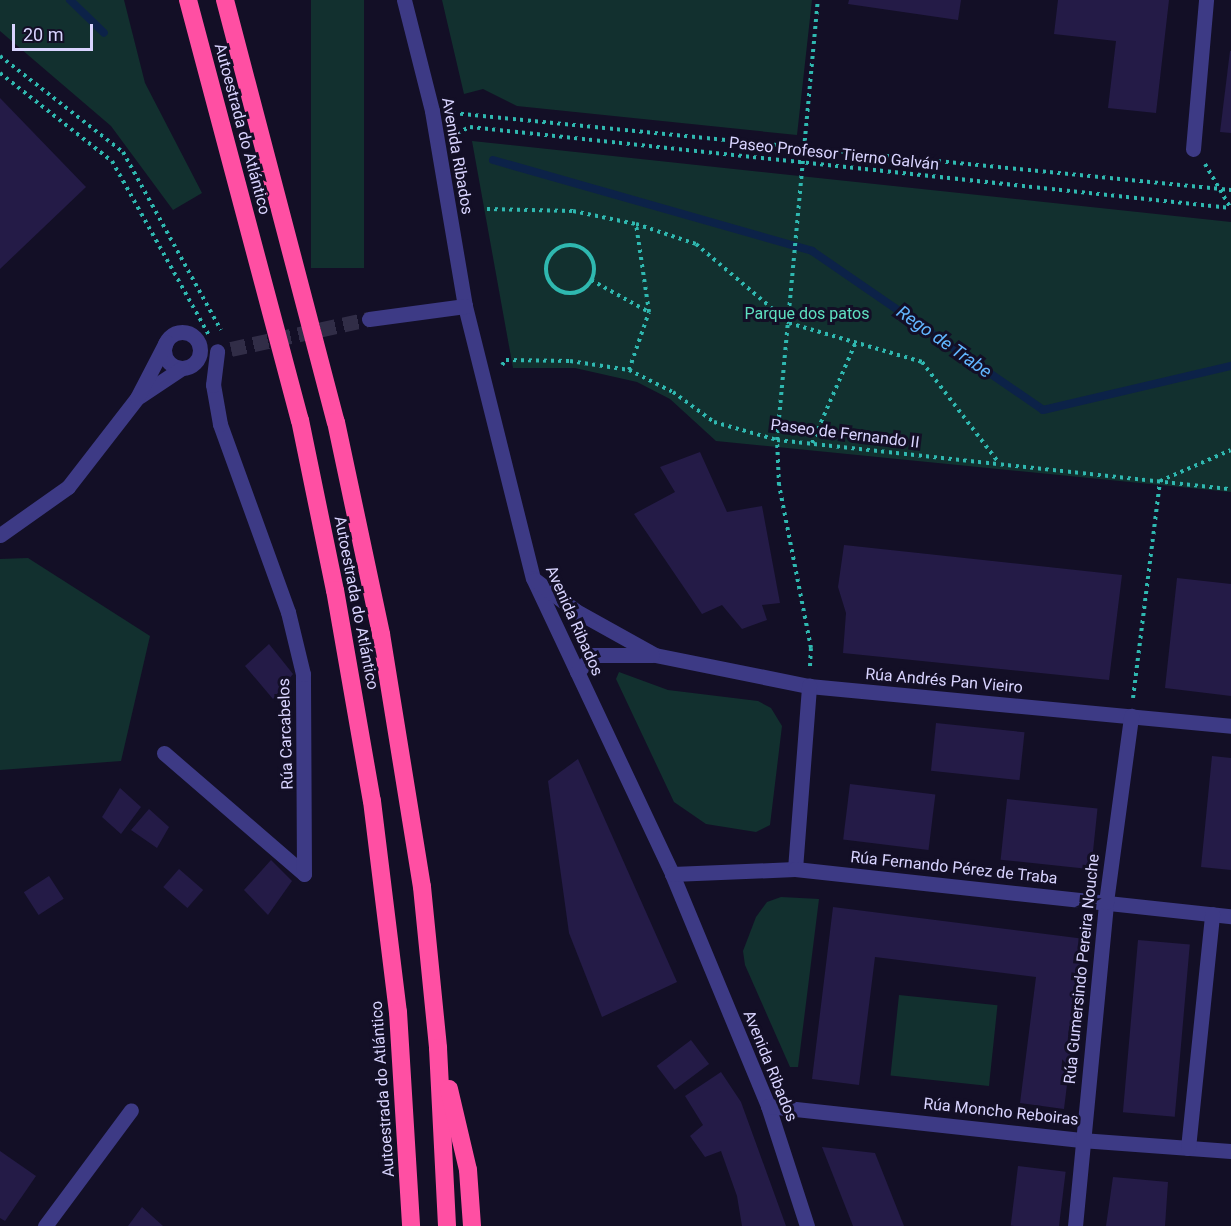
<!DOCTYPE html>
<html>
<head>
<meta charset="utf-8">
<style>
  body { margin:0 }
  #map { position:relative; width:1231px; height:1226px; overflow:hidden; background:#130f26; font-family:Roboto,sans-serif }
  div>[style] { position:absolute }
  .green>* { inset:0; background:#12302f; transform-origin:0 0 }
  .stream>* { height:8px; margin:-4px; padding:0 4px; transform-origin:4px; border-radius:4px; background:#0c2248 }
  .building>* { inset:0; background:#241b47; transform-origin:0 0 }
  .street-tunnel>* { height:15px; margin-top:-7.5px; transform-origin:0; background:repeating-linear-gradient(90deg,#312d47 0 15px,transparent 0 23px) }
  .path>* { height:4px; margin-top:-2px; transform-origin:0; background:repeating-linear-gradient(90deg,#2fb8b0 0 3px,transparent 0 7.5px) }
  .path>.ring { margin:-2px; padding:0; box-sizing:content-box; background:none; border:4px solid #2fb8b0; border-radius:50% }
  .street>* { height:15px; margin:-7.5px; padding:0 7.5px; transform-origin:7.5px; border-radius:7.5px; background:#3d3a85 }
  .street>.ring { margin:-7.5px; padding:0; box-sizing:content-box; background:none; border:15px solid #3d3a85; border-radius:50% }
  .highway>* { height:18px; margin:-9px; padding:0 9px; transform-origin:9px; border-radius:9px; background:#ff4fa3 }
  span { translate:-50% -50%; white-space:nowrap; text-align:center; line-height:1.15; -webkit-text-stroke:6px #130f26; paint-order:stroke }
  .street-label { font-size:16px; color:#d9d4ff }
  .park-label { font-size:16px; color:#5fe0c0 }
  .water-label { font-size:18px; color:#62b6ff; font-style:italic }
  .scale { position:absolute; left:12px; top:24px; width:81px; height:27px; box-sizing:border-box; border:3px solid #d9d4ff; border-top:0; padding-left:8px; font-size:18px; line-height:21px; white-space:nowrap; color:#d9d4ff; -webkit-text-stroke:4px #130f26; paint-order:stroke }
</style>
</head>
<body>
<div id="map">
  <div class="green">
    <div style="clip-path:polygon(0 0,124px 0,145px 83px,202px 193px,173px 210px,111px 126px,0 31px)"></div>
    <div style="left:311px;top:0;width:53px;height:268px"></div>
    <div style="clip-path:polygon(442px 0,812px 0,797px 135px,517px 106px,483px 89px,464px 94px)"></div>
    <div style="clip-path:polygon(472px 141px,1231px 222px,1231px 492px,716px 441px,670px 399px,637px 382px,575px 368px,513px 368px)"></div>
    <div style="clip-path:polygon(28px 558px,150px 636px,121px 761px,0 770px,0 559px)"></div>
    <div style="clip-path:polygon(619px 672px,668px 690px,758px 701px,771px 708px,782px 726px,770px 825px,756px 832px,706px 824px,674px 802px,616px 679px)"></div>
    <div style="clip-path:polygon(781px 897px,819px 899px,798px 1067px,790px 1067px,745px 965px,743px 951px,756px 917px,767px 902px)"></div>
    <div style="left:899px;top:995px;width:99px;height:81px;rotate:6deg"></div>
  </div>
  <div class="stream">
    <div style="left:70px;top:0;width:47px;rotate:44.1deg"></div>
    <div style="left:493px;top:160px;width:332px;rotate:15.9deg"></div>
    <div style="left:812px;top:251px;width:280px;rotate:34.5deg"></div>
    <div style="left:1043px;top:410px;width:193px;rotate:-13.2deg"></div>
  </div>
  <div class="building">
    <div style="clip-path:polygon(849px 0,961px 0,958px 20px,848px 4px)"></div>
    <div style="clip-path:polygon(1058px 0,1169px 0,1156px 113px,1108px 108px,1116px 41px,1054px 34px)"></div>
    <div style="clip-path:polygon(1230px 51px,1231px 51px,1231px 133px,1220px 132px)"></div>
    <div style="clip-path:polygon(0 98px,86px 187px,0 269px)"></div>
    <div style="clip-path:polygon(700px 452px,727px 512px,762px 506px,780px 603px,762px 605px,767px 620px,742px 629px,722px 605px,702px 614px,634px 514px,675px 492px,660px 467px)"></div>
    <div style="clip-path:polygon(844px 545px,1122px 575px,1109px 680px,843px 653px,846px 613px,838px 587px)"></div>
    <div style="clip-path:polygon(1177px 578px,1231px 584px,1231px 696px,1165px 688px)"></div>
    <div style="clip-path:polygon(269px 644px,293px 674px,273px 699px,245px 666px)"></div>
    <div style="left:936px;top:723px;width:89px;height:48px;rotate:6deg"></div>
    <div style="clip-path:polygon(1212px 756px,1231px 758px,1231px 870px,1201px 867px)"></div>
    <div style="clip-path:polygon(578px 759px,677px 982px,602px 1017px,569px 933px,548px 781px)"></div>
    <div style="left:850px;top:784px;width:86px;height:56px;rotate:7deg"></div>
    <div style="clip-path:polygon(120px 788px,141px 807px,121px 834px,102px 817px)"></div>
    <div style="left:1007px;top:799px;width:91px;height:61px;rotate:6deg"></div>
    <div style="clip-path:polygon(149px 809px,169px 827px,157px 848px,131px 830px)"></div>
    <div style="clip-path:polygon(271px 860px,292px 881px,268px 915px,244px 890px)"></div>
    <div style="left:179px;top:869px;width:32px;height:24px;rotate:41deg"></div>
    <div style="left:49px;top:876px;width:27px;height:30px;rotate:57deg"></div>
    <div style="clip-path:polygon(833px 907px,1085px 939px,1064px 1109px,1020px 1103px,1036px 977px,875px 957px,859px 1085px,812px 1079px)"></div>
    <div style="left:1138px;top:940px;width:52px;height:173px;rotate:5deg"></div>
    <div style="left:691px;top:1040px;width:30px;height:43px;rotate:53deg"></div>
    <div style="clip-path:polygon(721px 1072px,741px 1102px,786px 1226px,742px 1226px,737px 1196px,721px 1151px,705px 1157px,690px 1136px,703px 1125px,685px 1096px)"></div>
    <div style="clip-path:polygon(822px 1147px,875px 1153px,904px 1226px,853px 1226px)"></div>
    <div style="clip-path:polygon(0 1151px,36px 1176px,5px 1221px,0 1218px)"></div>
    <div style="left:1018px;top:1166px;width:48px;height:60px;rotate:7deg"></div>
    <div style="clip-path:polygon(1113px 1177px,1168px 1182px,1165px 1226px,1106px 1226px)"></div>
    <div style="clip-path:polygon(142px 1207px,163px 1226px,128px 1226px)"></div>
  </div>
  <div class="street-tunnel">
    <div style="left:231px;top:349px;width:141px;rotate:-12.3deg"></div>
  </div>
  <div class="path">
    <div style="left:0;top:56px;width:156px;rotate:38deg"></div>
    <div style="left:123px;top:152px;width:203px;rotate:61.2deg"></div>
    <div style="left:0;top:73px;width:142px;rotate:38.2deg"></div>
    <div style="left:112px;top:161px;width:199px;rotate:60.9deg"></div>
    <div style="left:453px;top:113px;width:782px;rotate:5.65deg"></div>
    <div style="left:457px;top:133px;width:14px;rotate:-25deg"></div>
    <div style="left:470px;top:127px;width:765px;rotate:6.08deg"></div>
    <div style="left:1205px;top:164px;width:50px;rotate:59.8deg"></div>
    <div style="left:487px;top:209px;width:86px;rotate:1.3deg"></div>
    <div style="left:573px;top:211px;width:64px;rotate:11.7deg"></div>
    <div style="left:636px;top:224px;width:63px;rotate:18.4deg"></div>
    <div style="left:696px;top:244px;width:122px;rotate:40.3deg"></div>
    <div style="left:789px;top:323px;width:139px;rotate:16.3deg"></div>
    <div style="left:922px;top:362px;width:127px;rotate:52.7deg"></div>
    <div class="ring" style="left:546px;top:245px;width:44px;height:44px"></div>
    <div style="left:591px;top:280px;width:66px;rotate:28.9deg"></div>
    <div style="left:502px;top:365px;width:6px;rotate:-51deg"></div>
    <div style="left:506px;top:360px;width:64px;rotate:0.9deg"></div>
    <div style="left:570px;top:361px;width:60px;rotate:8.7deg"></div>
    <div style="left:629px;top:370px;width:49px;rotate:26.6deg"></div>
    <div style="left:673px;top:392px;width:51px;rotate:36.2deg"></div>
    <div style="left:714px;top:422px;width:66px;rotate:15.9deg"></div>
    <div style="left:777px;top:440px;width:457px;rotate:6.2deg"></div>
    <div style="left:629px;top:370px;width:61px;rotate:-71deg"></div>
    <div style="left:649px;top:312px;width:89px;rotate:-98.4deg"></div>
    <div style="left:812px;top:443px;width:110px;rotate:-66.5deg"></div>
    <div style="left:810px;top:666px;width:18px;rotate:-87deg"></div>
    <div style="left:811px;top:648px;width:166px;rotate:-101.1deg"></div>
    <div style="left:779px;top:485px;width:45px;rotate:-92.5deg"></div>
    <div style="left:777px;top:440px;width:442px;rotate:-84.7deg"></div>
    <div style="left:1133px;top:698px;width:219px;rotate:-82.9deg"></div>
    <div style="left:1160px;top:481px;width:77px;rotate:-23.6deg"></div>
  </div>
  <div class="street">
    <div style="left:404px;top:0;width:114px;rotate:75.8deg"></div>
    <div style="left:432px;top:111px;width:198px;rotate:80.4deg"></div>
    <div style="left:465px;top:306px;width:280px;rotate:76deg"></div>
    <div style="left:533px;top:578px;width:327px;rotate:64.8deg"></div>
    <div style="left:672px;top:874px;width:251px;rotate:67.5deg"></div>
    <div style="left:768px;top:1106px;width:126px;rotate:72deg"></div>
    <div style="left:1193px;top:149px;width:150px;rotate:-85deg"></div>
    <div style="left:369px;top:319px;width:97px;rotate:-7.7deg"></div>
    <div class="ring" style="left:164px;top:332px;width:21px;height:21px"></div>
    <div style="left:140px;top:396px;width:50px;rotate:-33.7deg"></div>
    <div style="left:0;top:535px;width:83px;rotate:-35.2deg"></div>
    <div style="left:68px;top:487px;width:113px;rotate:-52.2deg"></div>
    <div style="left:137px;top:398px;width:63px;rotate:-62.6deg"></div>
    <div style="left:535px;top:580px;width:51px;rotate:37.1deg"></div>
    <div style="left:576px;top:611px;width:90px;rotate:29.1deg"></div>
    <div style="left:655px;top:655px;width:157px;rotate:11.4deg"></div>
    <div style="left:809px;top:686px;width:424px;rotate:5.4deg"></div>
    <div style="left:577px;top:672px;width:24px;rotate:-45deg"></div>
    <div style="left:594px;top:655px;width:58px"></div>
    <div style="left:164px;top:753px;width:185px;rotate:40.8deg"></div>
    <div style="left:304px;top:874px;width:200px;rotate:-90.3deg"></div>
    <div style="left:303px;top:674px;width:64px;rotate:-103.6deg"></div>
    <div style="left:288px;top:612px;width:200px;rotate:-109.9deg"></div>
    <div style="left:220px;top:424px;width:40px;rotate:-100deg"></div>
    <div style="left:213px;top:385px;width:34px;rotate:-83deg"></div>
    <div style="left:795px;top:869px;width:184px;rotate:-85.6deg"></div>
    <div style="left:672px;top:874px;width:123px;rotate:-2.3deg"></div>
    <div style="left:795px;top:869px;width:439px;rotate:6.2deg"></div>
    <div style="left:768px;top:1106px;width:315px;rotate:6.2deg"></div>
    <div style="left:1081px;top:1140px;width:150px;rotate:4.2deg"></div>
    <div style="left:1188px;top:1148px;width:235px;rotate:-84.1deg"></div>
    <div style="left:45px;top:1226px;width:144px;rotate:-53.4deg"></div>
    <div style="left:1075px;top:1226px;width:325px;rotate:-84.5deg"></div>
    <div style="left:1106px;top:902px;width:188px;rotate:-82.3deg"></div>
  </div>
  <div class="highway">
    <div style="left:188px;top:0;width:435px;rotate:75.1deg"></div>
    <div style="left:300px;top:420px;width:174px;rotate:78.4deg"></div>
    <div style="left:335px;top:590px;width:214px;rotate:80.1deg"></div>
    <div style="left:372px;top:801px;width:213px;rotate:83deg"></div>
    <div style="left:398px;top:1012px;width:214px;rotate:86.5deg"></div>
    <div style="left:225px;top:0;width:436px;rotate:75.3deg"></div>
    <div style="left:336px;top:422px;width:217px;rotate:78deg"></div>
    <div style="left:381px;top:634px;width:256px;rotate:80.8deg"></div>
    <div style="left:422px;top:887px;width:162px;rotate:84.3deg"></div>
    <div style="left:438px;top:1048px;width:178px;rotate:87.1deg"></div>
    <div style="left:449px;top:1089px;width:83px;rotate:76.8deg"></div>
    <div style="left:468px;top:1170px;width:56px;rotate:85.9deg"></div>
  </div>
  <div class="street-label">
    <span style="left:242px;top:129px;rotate:75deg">Autoestrada do Atlántico</span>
    <span style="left:834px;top:154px;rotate:6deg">Paseo Profesor Tierno Galván</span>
    <span style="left:457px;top:156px;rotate:80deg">Avenida Ribados</span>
    <span style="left:845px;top:434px;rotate:7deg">Paseo de Fernando II</span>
    <span style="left:356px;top:603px;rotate:79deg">Autoestrada do Atlántico</span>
    <span style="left:574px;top:621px;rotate:66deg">Avenida Ribados</span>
    <span style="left:944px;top:681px;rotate:5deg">Rúa Andrés Pan Vieiro</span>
    <span style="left:286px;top:734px;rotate:-92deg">Rúa Carcabelos</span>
    <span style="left:954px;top:868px;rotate:6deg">Rúa Fernando Pérez de Traba</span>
    <span style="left:1082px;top:969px;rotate:-84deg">Rúa Gumersindo Pereira Nouche</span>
    <span style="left:770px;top:1066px;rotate:68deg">Avenida Ribados</span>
    <span style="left:383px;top:1089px;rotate:-94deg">Autoestrada do Atlántico</span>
    <span style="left:1001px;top:1112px;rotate:6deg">Rúa Moncho Reboiras</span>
  </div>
  <div class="park-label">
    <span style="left:807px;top:314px">Parque dos patos</span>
  </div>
  <div class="water-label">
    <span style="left:944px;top:342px;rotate:35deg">Rego de Trabe</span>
  </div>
  <div class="scale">20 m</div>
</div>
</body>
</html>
